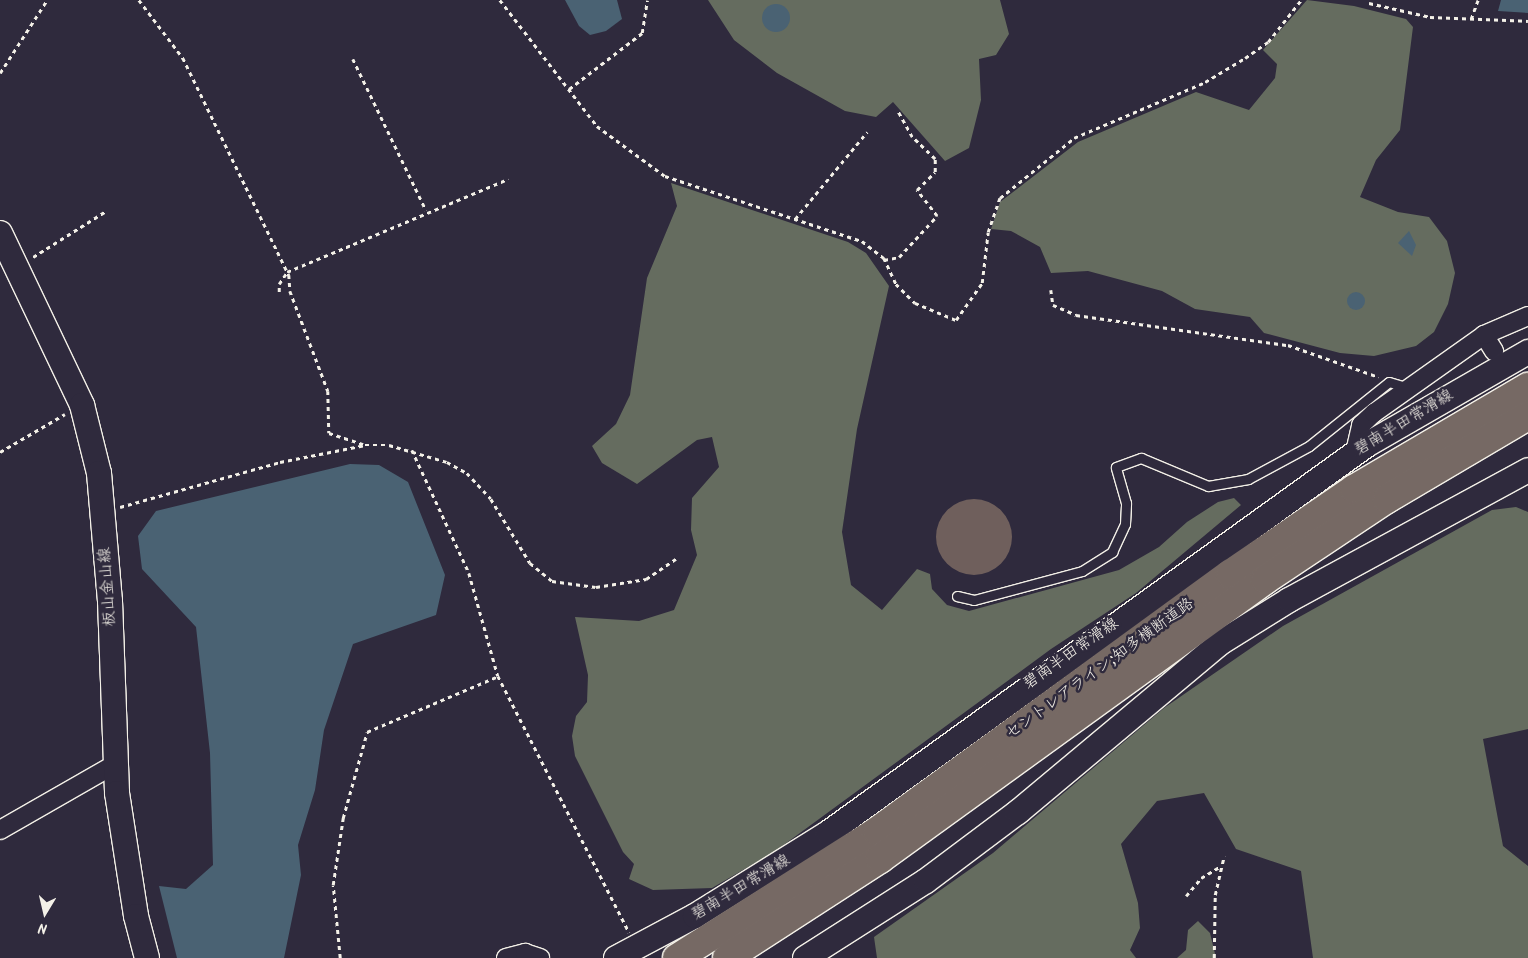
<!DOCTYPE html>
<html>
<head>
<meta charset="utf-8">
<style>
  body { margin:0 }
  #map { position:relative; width:1528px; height:958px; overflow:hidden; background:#2f2a3d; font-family:Kalam,"Klee One",sans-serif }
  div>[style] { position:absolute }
  .green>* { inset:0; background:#656c5f }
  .water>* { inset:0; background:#4a6273 }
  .round { border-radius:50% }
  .building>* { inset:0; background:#6f5f5c }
  .path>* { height:2.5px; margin-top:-1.25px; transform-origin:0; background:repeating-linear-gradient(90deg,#f4f1e8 0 4px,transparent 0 8px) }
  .roads { filter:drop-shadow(1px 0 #f4f1e8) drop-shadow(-1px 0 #f4f1e8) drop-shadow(0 1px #f4f1e8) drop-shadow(0 -1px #f4f1e8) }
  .service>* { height:9px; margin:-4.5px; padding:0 4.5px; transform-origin:4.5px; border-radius:4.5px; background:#2f2a3d }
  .minor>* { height:18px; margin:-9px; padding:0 9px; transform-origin:9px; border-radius:9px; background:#2f2a3d }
  .secondary>* { height:24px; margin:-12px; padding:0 12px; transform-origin:12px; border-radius:12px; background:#2f2a3d }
  .motorway>* { height:28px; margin:-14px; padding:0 14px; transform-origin:14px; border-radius:14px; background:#766964 }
  span { translate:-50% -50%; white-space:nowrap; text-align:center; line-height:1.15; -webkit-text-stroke:5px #2f2a3d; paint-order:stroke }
  .street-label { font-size:16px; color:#f4f1e8 }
  .north { position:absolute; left:20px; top:888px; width:50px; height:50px; -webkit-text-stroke:4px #2f2a3d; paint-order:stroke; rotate:189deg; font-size:14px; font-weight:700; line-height:20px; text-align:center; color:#f4f1e8 }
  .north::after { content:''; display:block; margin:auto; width:18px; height:22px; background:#f4f1e8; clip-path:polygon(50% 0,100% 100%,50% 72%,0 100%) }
</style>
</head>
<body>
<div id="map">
  <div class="green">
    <div style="clip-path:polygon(708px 0,1000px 0,1009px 34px,996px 55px,979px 59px,981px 100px,969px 148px,945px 161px,893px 102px,876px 117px,845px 111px,777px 73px,734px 40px)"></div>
    <div style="clip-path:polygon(1307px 0,1354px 6px,1406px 19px,1413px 27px,1400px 130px,1376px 160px,1360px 197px,1398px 212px,1429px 217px,1447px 241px,1455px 273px,1448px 304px,1434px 332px,1416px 346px,1374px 356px,1340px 353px,1264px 333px,1250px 317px,1195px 309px,1162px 291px,1088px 271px,1051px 273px,1040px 247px,1011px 231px,991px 229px,1000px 202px,1078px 142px,1196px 92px,1249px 110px,1275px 78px,1277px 64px,1263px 50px)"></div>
    <div style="clip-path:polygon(671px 183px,848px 242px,866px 253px,889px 286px,857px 429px,842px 532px,851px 585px,882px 610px,917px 569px,930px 574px,932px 589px,947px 605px,969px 611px,1119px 570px,1159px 547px,1187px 522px,1218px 502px,1234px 498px,1241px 505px,1136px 593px,1051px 649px,774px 852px,712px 888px,653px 890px,629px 879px,634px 864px,623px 852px,575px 756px,572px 736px,576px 716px,587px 702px,588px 675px,575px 617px,639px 621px,674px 610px,697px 555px,691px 530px,692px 498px,719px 467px,712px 437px,697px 440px,637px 484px,602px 463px,592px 446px,616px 424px,630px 395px,647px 278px,677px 206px)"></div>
    <div style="clip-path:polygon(1516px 507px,1528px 512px,1528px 729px,1483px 739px,1503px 846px,1528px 866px,1528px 958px,1313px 958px,1301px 871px,1236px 849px,1204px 793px,1157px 801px,1121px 844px,1138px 903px,1140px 928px,1130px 950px,1136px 958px,877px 958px,874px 937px,993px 853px,1164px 708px,1283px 626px,1492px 510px)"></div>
    <div style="clip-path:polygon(1198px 921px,1210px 933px,1216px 958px,1177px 958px,1186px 950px,1188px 930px)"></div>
  </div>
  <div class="water">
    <div style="clip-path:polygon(565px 0,617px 0,622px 19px,606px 31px,590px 35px,579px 26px)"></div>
    <div style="clip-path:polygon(1501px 0,1528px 0,1528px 13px,1498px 11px)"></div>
    <div class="round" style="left:762px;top:4px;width:28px;height:28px"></div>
    <div style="clip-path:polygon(1409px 231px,1416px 245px,1412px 256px,1398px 243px)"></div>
    <div class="round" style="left:1347px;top:292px;width:18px;height:18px"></div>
    <div style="clip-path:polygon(350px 464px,379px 465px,408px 482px,445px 575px,436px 615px,353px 644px,324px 730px,315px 790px,298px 845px,301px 875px,284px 958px,177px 958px,159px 886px,186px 889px,213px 865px,210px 753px,196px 627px,142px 569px,138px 536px,156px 511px)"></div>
  </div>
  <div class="building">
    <div class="round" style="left:936px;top:499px;width:76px;height:76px"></div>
  </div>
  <div class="path">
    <div style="left:139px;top:0;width:73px;rotate:52.8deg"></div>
    <div style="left:183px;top:58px;width:242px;rotate:64deg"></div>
    <div style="left:289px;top:275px;width:16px;rotate:86deg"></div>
    <div style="left:290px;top:291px;width:107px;rotate:69.2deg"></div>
    <div style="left:328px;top:391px;width:42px;rotate:88.6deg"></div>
    <div style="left:329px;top:433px;width:36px;rotate:18deg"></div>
    <div style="left:500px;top:0;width:159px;rotate:52.4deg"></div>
    <div style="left:597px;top:126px;width:84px;rotate:36.3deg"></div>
    <div style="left:665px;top:176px;width:207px;rotate:18.3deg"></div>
    <div style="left:862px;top:241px;width:28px;rotate:38deg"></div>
    <div style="left:884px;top:258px;width:29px;rotate:65deg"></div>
    <div style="left:896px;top:284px;width:27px;rotate:45deg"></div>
    <div style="left:915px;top:303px;width:44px;rotate:22.5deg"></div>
    <div style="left:956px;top:320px;width:45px;rotate:-54.9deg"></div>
    <div style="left:982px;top:283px;width:51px;rotate:-83.3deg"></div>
    <div style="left:988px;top:232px;width:36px;rotate:-71deg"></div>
    <div style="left:1000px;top:198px;width:95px;rotate:-39deg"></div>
    <div style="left:1074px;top:138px;width:142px;rotate:-23.1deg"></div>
    <div style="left:1205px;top:82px;width:47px;rotate:-31deg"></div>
    <div style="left:1245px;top:58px;width:28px;rotate:-35deg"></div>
    <div style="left:1268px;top:42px;width:53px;rotate:-51.8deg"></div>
    <div style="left:1369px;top:3px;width:63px;rotate:12.9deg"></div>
    <div style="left:1430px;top:17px;width:98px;rotate:2.3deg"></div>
    <div style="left:1471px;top:19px;width:20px;rotate:-70deg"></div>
    <div style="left:353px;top:59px;width:168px;rotate:64.2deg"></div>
    <div style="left:0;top:73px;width:87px;rotate:-57.2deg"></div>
    <div style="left:569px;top:89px;width:92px;rotate:-37.5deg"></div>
    <div style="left:642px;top:33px;width:33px;rotate:-81deg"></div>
    <div style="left:795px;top:219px;width:113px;rotate:-50.4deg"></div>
    <div style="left:33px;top:257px;width:86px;rotate:-32.2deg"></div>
    <div style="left:884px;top:260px;width:15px;rotate:-11deg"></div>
    <div style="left:899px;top:257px;width:56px;rotate:-47.2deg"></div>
    <div style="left:937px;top:216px;width:33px;rotate:-128deg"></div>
    <div style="left:917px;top:190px;width:25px;rotate:-45deg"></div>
    <div style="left:935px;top:172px;width:13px;rotate:-90deg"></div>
    <div style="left:935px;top:159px;width:32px;rotate:-136deg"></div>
    <div style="left:912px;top:137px;width:29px;rotate:-119deg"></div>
    <div style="left:1051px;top:290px;width:15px;rotate:82deg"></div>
    <div style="left:1053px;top:305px;width:25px;rotate:23deg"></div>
    <div style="left:1076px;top:315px;width:214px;rotate:8.1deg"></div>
    <div style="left:1288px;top:345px;width:96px;rotate:19.4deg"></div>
    <div style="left:279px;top:292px;width:8px;rotate:-90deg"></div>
    <div style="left:279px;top:284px;width:14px;rotate:-56deg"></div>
    <div style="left:287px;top:272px;width:240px;rotate:-22.8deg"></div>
    <div style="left:412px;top:450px;width:136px;rotate:65.1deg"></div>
    <div style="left:469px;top:573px;width:107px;rotate:74.3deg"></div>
    <div style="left:0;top:452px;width:75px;rotate:-30.3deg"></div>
    <div style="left:120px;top:507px;width:166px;rotate:-15.7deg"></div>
    <div style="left:280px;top:462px;width:87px;rotate:-11.3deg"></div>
    <div style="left:365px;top:445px;width:24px"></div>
    <div style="left:389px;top:445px;width:60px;rotate:16.3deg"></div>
    <div style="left:447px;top:462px;width:23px;rotate:29deg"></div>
    <div style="left:467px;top:473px;width:35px;rotate:47deg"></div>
    <div style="left:491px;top:499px;width:75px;rotate:58.6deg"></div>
    <div style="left:530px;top:563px;width:28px;rotate:39deg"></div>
    <div style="left:552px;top:581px;width:44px;rotate:7.8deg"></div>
    <div style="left:596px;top:587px;width:51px;rotate:-9.1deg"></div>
    <div style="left:646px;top:579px;width:36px;rotate:-34deg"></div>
    <div style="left:1186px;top:896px;width:23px;rotate:-50deg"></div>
    <div style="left:1201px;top:878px;width:23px;rotate:-31deg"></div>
    <div style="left:340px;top:958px;width:73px;rotate:-95.5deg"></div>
    <div style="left:333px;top:885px;width:68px;rotate:-81.5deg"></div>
    <div style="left:343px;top:818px;width:89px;rotate:-74.4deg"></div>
    <div style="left:367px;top:732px;width:142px;rotate:-23.1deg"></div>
    <div style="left:498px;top:676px;width:288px;rotate:62.9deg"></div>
    <div style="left:1214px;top:958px;width:63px;rotate:-89.1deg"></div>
    <div style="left:1215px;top:895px;width:40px;rotate:-77deg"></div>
  </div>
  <div class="roads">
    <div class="service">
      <div style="left:957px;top:596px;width:17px;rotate:13deg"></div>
      <div style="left:974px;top:600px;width:112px;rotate:-15deg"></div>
      <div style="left:1082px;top:571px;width:36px;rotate:-32deg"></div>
      <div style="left:1112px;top:552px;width:31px;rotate:-65deg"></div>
      <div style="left:1125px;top:524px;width:21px;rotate:-87deg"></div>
      <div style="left:1126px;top:503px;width:37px;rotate:-106deg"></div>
      <div style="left:1116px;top:467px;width:27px;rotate:-20deg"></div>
      <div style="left:1141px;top:458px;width:73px;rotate:22.7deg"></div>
      <div style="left:1208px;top:486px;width:41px;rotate:-9.9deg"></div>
      <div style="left:1248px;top:479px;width:69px;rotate:-28.4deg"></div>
      <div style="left:1309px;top:446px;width:102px;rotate:-38.7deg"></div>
      <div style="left:1389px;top:382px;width:21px;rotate:17deg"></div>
    </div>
    <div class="minor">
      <div style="left:1484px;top:335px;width:19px;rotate:58deg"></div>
      <div style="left:1355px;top:452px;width:28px;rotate:-77deg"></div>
      <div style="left:1361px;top:425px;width:18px;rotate:-43deg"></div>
      <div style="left:1374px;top:413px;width:135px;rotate:-35.3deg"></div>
      <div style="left:1484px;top:335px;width:48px;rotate:-23.4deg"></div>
      <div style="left:0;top:830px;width:135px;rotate:-29.8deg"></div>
      <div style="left:506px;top:958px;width:20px;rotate:-15deg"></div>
      <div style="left:525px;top:953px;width:16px;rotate:18deg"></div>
    </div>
    <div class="secondary">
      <div style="left:0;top:233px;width:191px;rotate:64.5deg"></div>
      <div style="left:82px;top:405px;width:70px;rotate:76deg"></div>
      <div style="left:99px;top:473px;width:128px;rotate:85.1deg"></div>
      <div style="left:110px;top:601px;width:192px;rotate:87.9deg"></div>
      <div style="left:117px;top:793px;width:124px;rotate:81.2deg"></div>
      <div style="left:136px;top:916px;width:43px;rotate:75.3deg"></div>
      <div style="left:616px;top:958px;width:89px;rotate:-28deg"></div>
      <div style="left:695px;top:916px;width:157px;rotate:-32deg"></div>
      <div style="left:828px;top:833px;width:666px;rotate:-35.77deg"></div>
      <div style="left:1368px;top:444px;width:185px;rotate:-29.9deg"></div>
      <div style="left:805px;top:958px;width:143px;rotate:-32.5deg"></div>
      <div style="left:926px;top:881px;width:115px;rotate:-36.9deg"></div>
      <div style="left:1018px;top:812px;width:263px;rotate:-39.9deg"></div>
      <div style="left:1220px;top:643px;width:81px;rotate:-31.9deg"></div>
      <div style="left:1289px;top:600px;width:272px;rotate:-28.5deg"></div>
    </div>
    <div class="motorway">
      <div style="left:677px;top:958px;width:237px;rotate:-32.4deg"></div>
      <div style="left:877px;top:831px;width:437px;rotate:-36.1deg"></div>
      <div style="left:1230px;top:574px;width:150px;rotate:-34.4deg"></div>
      <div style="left:1354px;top:489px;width:202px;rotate:-30.4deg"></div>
      <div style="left:727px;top:958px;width:182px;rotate:-32.9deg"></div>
      <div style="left:880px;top:859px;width:475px;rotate:-35.9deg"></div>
      <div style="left:1265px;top:580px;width:146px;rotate:-33.6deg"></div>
      <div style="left:1387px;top:499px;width:164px;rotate:-30.5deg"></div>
    </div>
  </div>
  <div class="street-label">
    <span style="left:1404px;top:423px;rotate:-31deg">碧南半田常滑線</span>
    <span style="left:108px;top:587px;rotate:-94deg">板山金山線</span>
    <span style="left:1071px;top:654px;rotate:-35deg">碧南半田常滑線</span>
    <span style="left:1100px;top:669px;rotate:-36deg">セントレアライン;知多横断道路</span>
    <span style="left:741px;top:888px;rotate:-31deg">碧南半田常滑線</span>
  </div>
  <div class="north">N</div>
</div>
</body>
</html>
